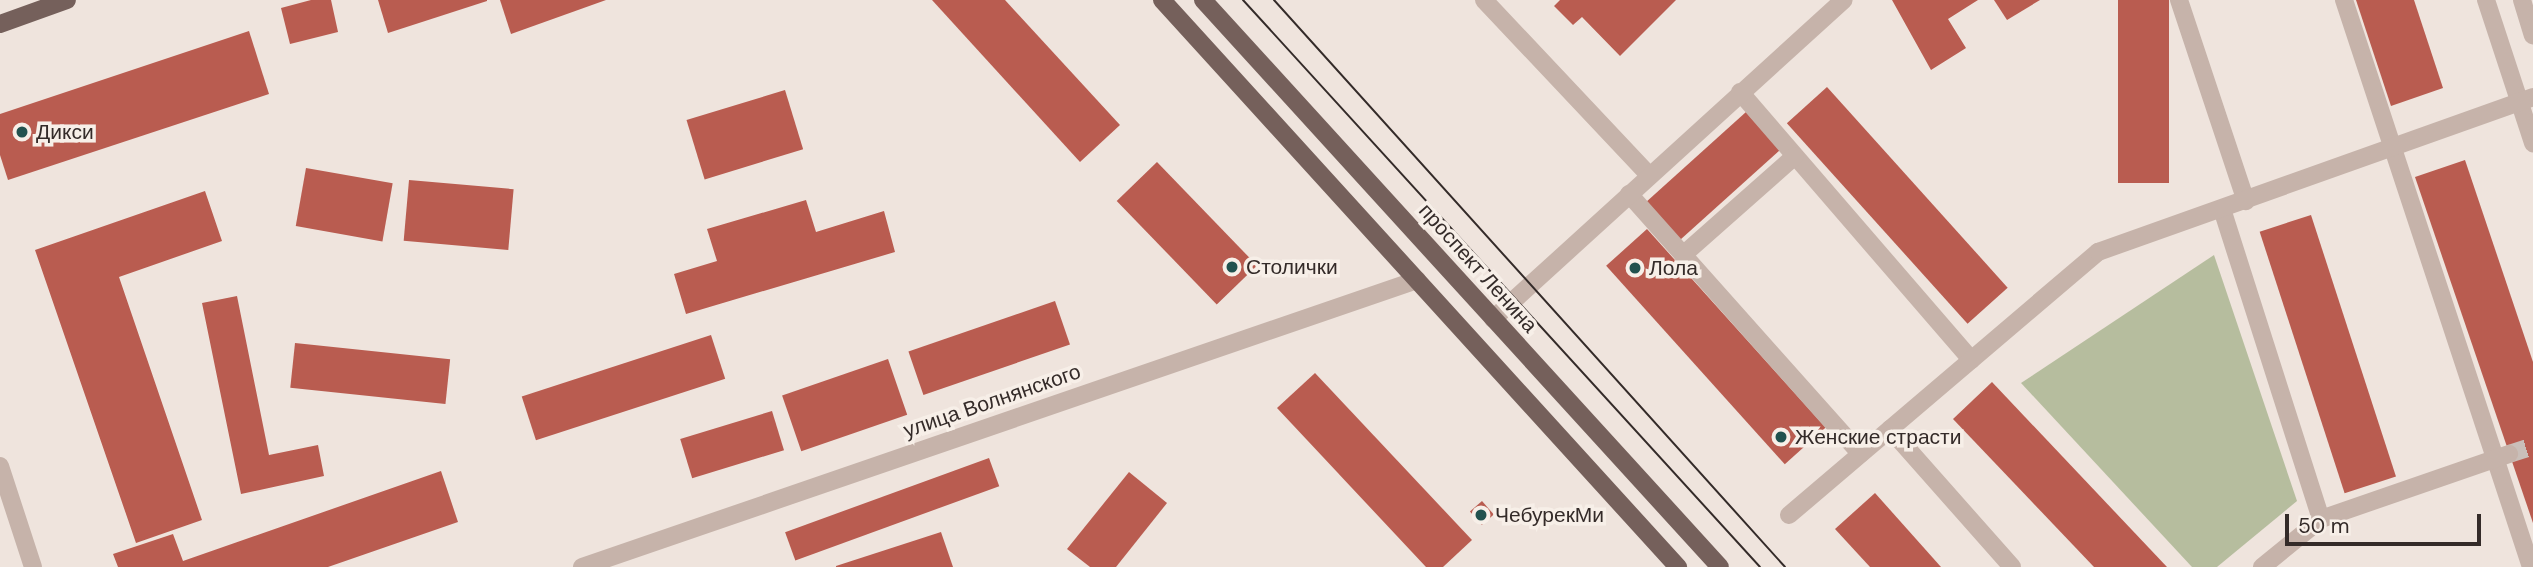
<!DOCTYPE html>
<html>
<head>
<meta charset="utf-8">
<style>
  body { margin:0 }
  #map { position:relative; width:2533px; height:567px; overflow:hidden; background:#efe4dd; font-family:"DM Sans",sans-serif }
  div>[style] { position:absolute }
  .green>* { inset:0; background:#b6bd9e }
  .building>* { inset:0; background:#b95c50; transform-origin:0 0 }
  .minor-tunnel>* { height:18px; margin-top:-9px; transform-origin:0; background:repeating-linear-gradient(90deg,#cabfb9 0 18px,transparent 0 27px) }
  .minor>* { height:18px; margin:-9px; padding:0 9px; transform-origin:9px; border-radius:9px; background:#c6b3aa }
  .major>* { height:18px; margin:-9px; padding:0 9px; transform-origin:9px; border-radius:9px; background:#75605b }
  .tram>* { height:2px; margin:-1px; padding:0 1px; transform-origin:1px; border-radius:1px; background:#342b29 }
  .dots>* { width:19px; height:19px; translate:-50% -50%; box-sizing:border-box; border:4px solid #f7efe8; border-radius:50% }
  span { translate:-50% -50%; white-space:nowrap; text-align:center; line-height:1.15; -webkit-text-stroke:7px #f7efe8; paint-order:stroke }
  .poi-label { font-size:21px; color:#342b29 }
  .left { translate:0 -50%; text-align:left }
  .street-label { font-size:21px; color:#342b29 }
  .scale { position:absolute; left:2285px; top:514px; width:196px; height:32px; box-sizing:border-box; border:4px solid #342b29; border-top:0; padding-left:9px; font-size:21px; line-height:24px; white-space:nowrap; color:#342b29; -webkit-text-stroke:5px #f7efe8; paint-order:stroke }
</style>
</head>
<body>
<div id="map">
  <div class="green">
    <div style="clip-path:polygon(2214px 255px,2297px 501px,2217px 567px,2192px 567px,2021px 383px)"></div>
  </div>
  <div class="building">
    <div style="clip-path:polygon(311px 0,331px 0,338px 32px,290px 44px,281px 8px)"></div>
    <div style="clip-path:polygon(378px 0,487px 0,487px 1px,388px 33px)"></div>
    <div style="clip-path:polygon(500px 0,606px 0,511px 34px)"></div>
    <div style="clip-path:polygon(932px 0,1005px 0,1120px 125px,1080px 162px)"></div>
    <div style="clip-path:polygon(1560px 0,1676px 0,1620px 56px,1582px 17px,1573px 25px,1554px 6px)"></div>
    <div style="clip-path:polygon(1892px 0,1978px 0,1948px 19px,1966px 48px,1931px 70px)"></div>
    <div style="clip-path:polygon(1994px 0,2040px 0,2007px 20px)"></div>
    <div style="left:2118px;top:0;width:51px;height:183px"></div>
    <div style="clip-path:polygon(2356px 0,2414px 0,2443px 88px,2391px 106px)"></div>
    <div style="clip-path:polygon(249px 31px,269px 94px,8px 180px,0 155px,0 114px)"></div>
    <div style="left:1827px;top:87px;width:270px;height:54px;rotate:48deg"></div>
    <div style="left:785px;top:90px;width:62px;height:103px;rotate:73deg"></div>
    <div style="left:1746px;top:112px;width:51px;height:137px;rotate:48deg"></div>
    <div style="clip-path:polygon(2465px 160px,2533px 362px,2533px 523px,2415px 177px)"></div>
    <div style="left:1157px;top:162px;width:144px;height:56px;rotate:46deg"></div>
    <div style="left:306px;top:168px;width:88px;height:59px;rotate:10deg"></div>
    <div style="left:409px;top:180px;width:105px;height:61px;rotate:5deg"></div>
    <div style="clip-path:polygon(205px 191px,222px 241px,119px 277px,202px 520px,136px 543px,35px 250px)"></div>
    <div style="clip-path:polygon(806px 200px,816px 232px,884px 211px,895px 252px,686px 314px,674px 274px,717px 261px,707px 229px)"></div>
    <div style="left:2311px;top:215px;width:275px;height:54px;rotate:72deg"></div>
    <div style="left:1647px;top:229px;width:267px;height:55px;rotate:48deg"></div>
    <div style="clip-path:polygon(237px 296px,269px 455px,318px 445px,324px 476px,241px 494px,202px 303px)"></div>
    <div style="left:1055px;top:301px;width:46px;height:155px;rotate:71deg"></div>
    <div style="left:711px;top:335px;width:46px;height:199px;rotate:72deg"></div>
    <div style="left:295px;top:343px;width:156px;height:45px;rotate:6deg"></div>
    <div style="left:888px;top:359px;width:59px;height:112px;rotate:71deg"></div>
    <div style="clip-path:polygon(1315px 373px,1472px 540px,1443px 567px,1426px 567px,1277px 408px)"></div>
    <div style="clip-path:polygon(1992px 382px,2167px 567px,2094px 567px,1953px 419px)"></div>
    <div style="left:772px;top:411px;width:41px;height:96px;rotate:73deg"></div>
    <div style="left:989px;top:458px;width:30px;height:217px;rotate:70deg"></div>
    <div style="clip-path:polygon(441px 471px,458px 522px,328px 567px,118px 567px,113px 554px,173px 534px,183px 561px)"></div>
    <div style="clip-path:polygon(1129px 472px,1167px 503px,1116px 567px,1090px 567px,1067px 549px)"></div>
    <div style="clip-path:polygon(1875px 493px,1941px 567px,1870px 567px,1835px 529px)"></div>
    <div style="left:1482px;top:501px;width:18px;height:16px;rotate:49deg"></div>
    <div style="clip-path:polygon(941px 532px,953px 567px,836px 567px,836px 566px)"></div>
  </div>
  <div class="minor-tunnel">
    <div style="left:2509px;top:454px;width:25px;rotate:-18deg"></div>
  </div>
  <div class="minor">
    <div style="left:1484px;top:0;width:241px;rotate:46.7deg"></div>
    <div style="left:2179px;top:0;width:212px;rotate:71.6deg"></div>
    <div style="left:2344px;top:0;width:597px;rotate:71.75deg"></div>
    <div style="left:2486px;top:0;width:151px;rotate:71.8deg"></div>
    <div style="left:2522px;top:0;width:37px;rotate:73deg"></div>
    <div style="left:1740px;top:92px;width:354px;rotate:49.2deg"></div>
    <div style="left:1629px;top:194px;width:348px;rotate:48.3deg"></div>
    <div style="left:2222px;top:209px;width:325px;rotate:72.3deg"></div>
    <div style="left:1683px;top:255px;width:149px;rotate:-41.5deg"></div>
    <div style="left:1493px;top:319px;width:474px;rotate:-42.3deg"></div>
    <div style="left:1890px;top:429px;width:184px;rotate:48.5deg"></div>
    <div style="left:0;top:466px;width:106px;rotate:71.9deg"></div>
    <div style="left:1789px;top:515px;width:406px;rotate:-40.4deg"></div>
    <div style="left:2098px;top:252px;width:462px;rotate:-19.6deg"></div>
    <div style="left:582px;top:567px;width:883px;rotate:-18.97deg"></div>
    <div style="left:2262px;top:567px;width:76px;rotate:-39.1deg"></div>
    <div style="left:2321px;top:519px;width:199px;rotate:-19.1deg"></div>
  </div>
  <div class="major">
    <div style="left:1162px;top:0;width:767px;rotate:47.7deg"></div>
    <div style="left:1203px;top:0;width:767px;rotate:47.64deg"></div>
    <div style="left:0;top:24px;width:71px;rotate:-19.7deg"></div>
  </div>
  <div class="tram">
    <div style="left:1243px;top:0;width:767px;rotate:47.64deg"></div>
    <div style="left:1274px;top:0;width:763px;rotate:47.97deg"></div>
  </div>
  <div class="dots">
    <div style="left:22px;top:132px;background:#22524f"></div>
    <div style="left:1232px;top:267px;background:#22524f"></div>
    <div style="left:1635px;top:268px;background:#22524f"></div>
    <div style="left:1781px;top:437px;background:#22524f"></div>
    <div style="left:1481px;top:515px;background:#22524f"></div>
  </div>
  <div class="poi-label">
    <span class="left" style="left:36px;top:132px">Дикси</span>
    <span class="left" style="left:1246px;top:267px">Столички</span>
    <span class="left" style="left:1649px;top:268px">Лола</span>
    <span class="left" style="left:1795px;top:437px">Женские страсти</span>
    <span class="left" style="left:1495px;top:515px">ЧебурекМи</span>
  </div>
  <div class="street-label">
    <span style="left:1478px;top:268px;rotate:48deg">проспект Ленина</span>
    <span style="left:992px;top:401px;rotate:-19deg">улица Волнянского</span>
  </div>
  <div class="scale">50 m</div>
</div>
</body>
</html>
